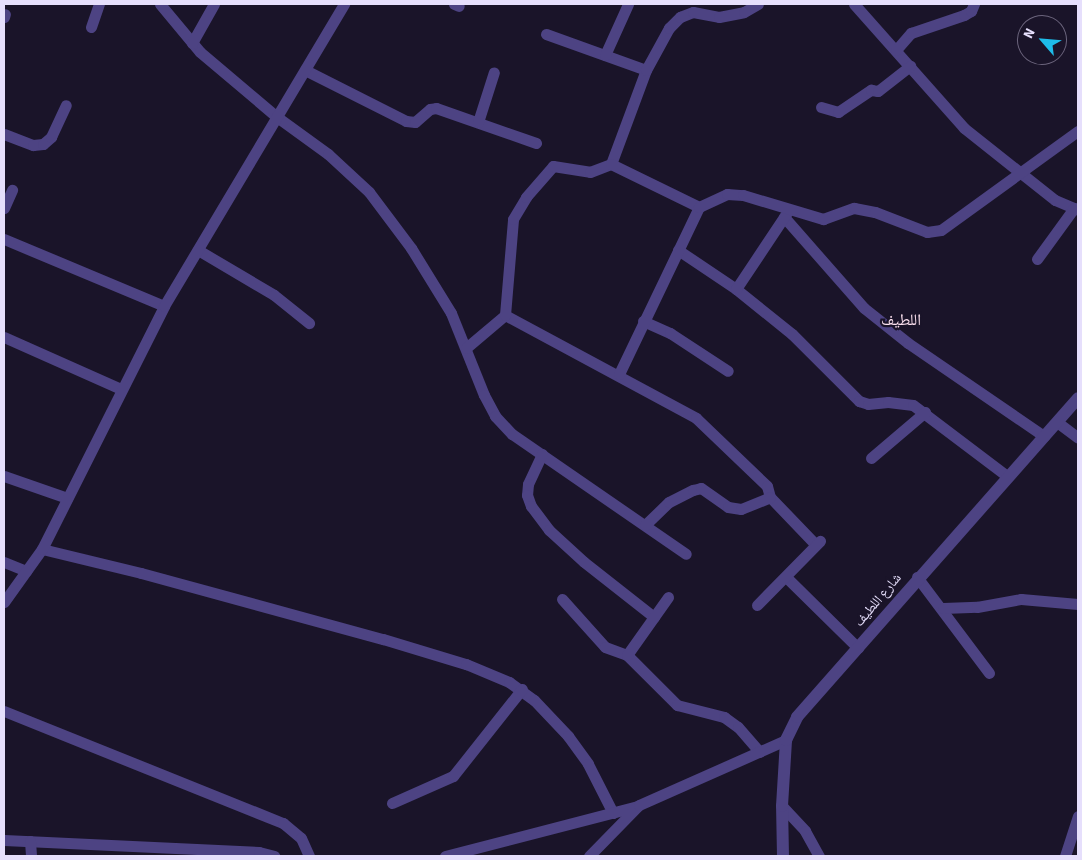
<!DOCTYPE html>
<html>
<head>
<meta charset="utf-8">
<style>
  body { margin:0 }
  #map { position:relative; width:1082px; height:860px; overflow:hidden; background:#1a1429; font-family:"Source Sans 3","Noto Naskh Arabic",sans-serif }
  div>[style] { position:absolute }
  .minor>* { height:11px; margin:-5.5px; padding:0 5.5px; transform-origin:5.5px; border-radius:5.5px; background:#4d4383 }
  .tertiary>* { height:12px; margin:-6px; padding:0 6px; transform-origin:6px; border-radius:6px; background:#4d4383 }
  span { translate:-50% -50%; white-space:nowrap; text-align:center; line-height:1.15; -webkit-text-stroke:4.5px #1a1429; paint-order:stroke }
  .street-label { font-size:14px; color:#e6dffc }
  .quarter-label { font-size:16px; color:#fce1ef }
  .frame { position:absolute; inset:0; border:5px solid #e6dffc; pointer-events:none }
  .north { position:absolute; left:1017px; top:15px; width:50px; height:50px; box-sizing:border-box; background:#1a1429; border:1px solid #6c657d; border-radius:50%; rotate:297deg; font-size:14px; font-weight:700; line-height:20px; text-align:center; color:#e6dffc }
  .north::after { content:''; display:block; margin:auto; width:18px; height:22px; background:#1ebce9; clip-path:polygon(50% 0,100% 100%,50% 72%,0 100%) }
</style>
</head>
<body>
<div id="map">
  <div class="minor">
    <div style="left:160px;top:4px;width:62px;rotate:50.2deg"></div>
    <div style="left:200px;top:52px;width:101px;rotate:40.2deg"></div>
    <div style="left:277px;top:117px;width:63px;rotate:36deg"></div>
    <div style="left:328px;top:154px;width:56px;rotate:42.8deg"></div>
    <div style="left:369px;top:192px;width:70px;rotate:53.1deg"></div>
    <div style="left:411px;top:248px;width:76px;rotate:58.4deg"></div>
    <div style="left:451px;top:313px;width:88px;rotate:68.1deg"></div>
    <div style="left:484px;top:395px;width:24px;rotate:62deg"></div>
    <div style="left:495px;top:416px;width:25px;rotate:47deg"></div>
    <div style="left:512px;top:434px;width:211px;rotate:34.6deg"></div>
    <div style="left:454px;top:4px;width:5px;rotate:22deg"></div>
    <div style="left:854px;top:4px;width:166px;rotate:48.4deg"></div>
    <div style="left:964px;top:128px;width:116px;rotate:38.4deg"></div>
    <div style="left:1055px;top:200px;width:25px;rotate:23deg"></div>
    <div style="left:4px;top:17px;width:3px;rotate:-72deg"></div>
    <div style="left:91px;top:27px;width:24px;rotate:-71deg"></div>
    <div style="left:546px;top:34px;width:106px;rotate:19.8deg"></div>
    <div style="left:192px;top:43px;width:45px;rotate:-60.6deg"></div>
    <div style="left:896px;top:50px;width:23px;rotate:-49deg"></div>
    <div style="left:911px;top:33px;width:56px;rotate:-18.8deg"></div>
    <div style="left:964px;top:15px;width:8px;rotate:-30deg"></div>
    <div style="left:971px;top:11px;width:8px;rotate:-67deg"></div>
    <div style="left:605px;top:55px;width:56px;rotate:-65.7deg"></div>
    <div style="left:305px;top:70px;width:113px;rotate:26.8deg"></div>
    <div style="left:406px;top:121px;width:9px;rotate:6deg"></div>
    <div style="left:415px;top:122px;width:20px;rotate:-41deg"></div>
    <div style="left:430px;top:109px;width:6px;rotate:-9deg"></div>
    <div style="left:436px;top:108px;width:106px;rotate:19.3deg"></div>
    <div style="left:821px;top:107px;width:18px;rotate:16deg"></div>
    <div style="left:838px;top:112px;width:40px;rotate:-34deg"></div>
    <div style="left:871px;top:90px;width:7px;rotate:8deg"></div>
    <div style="left:878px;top:91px;width:41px;rotate:-38deg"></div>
    <div style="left:478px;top:122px;width:52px;rotate:-72.3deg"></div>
    <div style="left:4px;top:134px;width:31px;rotate:21deg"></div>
    <div style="left:33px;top:145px;width:10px;rotate:-6deg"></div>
    <div style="left:43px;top:144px;width:11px;rotate:-41deg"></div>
    <div style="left:51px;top:137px;width:35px;rotate:-65deg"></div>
    <div style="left:611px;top:164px;width:100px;rotate:-69.6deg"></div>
    <div style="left:646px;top:70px;width:48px;rotate:-61.3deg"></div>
    <div style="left:669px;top:28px;width:16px;rotate:-45deg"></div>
    <div style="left:680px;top:17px;width:14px;rotate:-21deg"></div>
    <div style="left:693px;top:12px;width:26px;rotate:11deg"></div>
    <div style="left:719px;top:17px;width:25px;rotate:-11deg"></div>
    <div style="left:744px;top:12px;width:16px;rotate:-30deg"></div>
    <div style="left:4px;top:208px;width:20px;rotate:-66deg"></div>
    <div style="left:784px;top:217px;width:121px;rotate:48.7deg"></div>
    <div style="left:864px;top:308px;width:56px;rotate:38.5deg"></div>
    <div style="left:908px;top:343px;width:165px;rotate:34.4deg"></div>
    <div style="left:4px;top:239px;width:173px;rotate:22.7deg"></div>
    <div style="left:198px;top:250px;width:88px;rotate:30.6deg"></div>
    <div style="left:274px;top:295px;width:45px;rotate:38.7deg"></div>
    <div style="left:678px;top:250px;width:70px;rotate:33.9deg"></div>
    <div style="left:736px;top:289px;width:72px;rotate:38.8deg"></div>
    <div style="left:792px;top:334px;width:95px;rotate:45deg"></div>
    <div style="left:859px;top:401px;width:9px;rotate:18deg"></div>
    <div style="left:868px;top:404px;width:20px;rotate:-6deg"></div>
    <div style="left:888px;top:402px;width:25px;rotate:7deg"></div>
    <div style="left:913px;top:405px;width:118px;rotate:37.1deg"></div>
    <div style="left:1037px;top:259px;width:63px;rotate:-54deg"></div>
    <div style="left:736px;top:289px;width:94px;rotate:-56.3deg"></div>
    <div style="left:505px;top:315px;width:217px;rotate:28.3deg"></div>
    <div style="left:696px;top:418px;width:98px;rotate:43.8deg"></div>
    <div style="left:767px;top:486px;width:11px;rotate:75deg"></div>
    <div style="left:770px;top:497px;width:66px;rotate:46.2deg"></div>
    <div style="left:643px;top:321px;width:30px;rotate:24deg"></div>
    <div style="left:670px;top:333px;width:69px;rotate:33.2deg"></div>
    <div style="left:4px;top:337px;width:128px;rotate:24deg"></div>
    <div style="left:466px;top:348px;width:51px;rotate:-40.2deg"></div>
    <div style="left:505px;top:315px;width:96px;rotate:-85.2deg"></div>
    <div style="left:513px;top:219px;width:26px;rotate:-59deg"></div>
    <div style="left:526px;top:197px;width:41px;rotate:-48.9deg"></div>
    <div style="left:553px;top:166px;width:37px;rotate:9deg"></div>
    <div style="left:590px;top:172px;width:22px;rotate:-21deg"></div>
    <div style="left:611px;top:164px;width:98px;rotate:26deg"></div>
    <div style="left:619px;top:374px;width:185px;rotate:-64.4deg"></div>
    <div style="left:699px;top:207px;width:31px;rotate:-25deg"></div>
    <div style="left:727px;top:194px;width:16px;rotate:4deg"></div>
    <div style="left:743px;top:195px;width:84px;rotate:16.7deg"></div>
    <div style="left:823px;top:219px;width:33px;rotate:-20deg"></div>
    <div style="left:854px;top:208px;width:21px;rotate:11deg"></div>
    <div style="left:875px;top:212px;width:56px;rotate:21deg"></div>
    <div style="left:927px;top:232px;width:14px;rotate:-8deg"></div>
    <div style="left:941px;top:230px;width:169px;rotate:-35.9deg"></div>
    <div style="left:1057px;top:422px;width:26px;rotate:37deg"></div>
    <div style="left:542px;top:454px;width:33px;rotate:115deg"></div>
    <div style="left:528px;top:484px;width:11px;rotate:95deg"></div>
    <div style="left:527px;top:495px;width:12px;rotate:70deg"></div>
    <div style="left:531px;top:506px;width:30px;rotate:53deg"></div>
    <div style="left:549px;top:530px;width:47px;rotate:42.4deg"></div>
    <div style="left:584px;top:562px;width:89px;rotate:38.2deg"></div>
    <div style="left:871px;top:458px;width:71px;rotate:-40.4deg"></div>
    <div style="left:4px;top:476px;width:67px;rotate:19.2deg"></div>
    <div style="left:645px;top:525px;width:33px;rotate:-44deg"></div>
    <div style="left:669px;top:502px;width:27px;rotate:-27deg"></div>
    <div style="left:693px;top:490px;width:8px;rotate:-14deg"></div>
    <div style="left:701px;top:488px;width:33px;rotate:35deg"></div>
    <div style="left:728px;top:507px;width:13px;rotate:9deg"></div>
    <div style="left:741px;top:509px;width:31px;rotate:-22deg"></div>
    <div style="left:42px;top:549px;width:102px;rotate:13.6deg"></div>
    <div style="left:141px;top:573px;width:251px;rotate:15.3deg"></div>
    <div style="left:383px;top:639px;width:87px;rotate:16.8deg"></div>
    <div style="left:466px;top:664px;width:47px;rotate:22.7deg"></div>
    <div style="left:509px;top:682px;width:31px;rotate:36deg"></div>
    <div style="left:534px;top:700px;width:50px;rotate:46.6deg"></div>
    <div style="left:568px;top:736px;width:34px;rotate:54deg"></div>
    <div style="left:588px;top:764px;width:55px;rotate:63deg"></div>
    <div style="left:4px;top:562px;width:24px;rotate:22deg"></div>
    <div style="left:786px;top:577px;width:101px;rotate:44.6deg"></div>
    <div style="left:917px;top:577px;width:120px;rotate:53.1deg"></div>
    <div style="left:562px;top:599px;width:64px;rotate:48.1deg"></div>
    <div style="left:605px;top:647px;width:23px;rotate:20deg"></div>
    <div style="left:627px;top:655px;width:71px;rotate:45deg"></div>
    <div style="left:677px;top:705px;width:49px;rotate:14.3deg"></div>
    <div style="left:724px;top:717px;width:17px;rotate:36deg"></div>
    <div style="left:738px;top:727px;width:33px;rotate:49deg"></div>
    <div style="left:4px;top:602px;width:65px;rotate:-54.4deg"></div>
    <div style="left:42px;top:549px;width:272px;rotate:-63.3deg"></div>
    <div style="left:164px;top:306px;width:352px;rotate:-59.2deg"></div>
    <div style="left:757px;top:605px;width:90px;rotate:-45.5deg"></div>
    <div style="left:943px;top:608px;width:34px;rotate:-2deg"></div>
    <div style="left:977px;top:607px;width:45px;rotate:-10.3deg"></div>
    <div style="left:1021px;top:599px;width:57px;rotate:5deg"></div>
    <div style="left:627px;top:655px;width:71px;rotate:-54.7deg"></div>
    <div style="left:4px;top:711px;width:301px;rotate:21.9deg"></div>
    <div style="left:283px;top:823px;width:23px;rotate:40deg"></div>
    <div style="left:301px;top:838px;width:20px;rotate:66deg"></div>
    <div style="left:392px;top:803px;width:67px;rotate:-23.9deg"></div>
    <div style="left:453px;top:776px;width:111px;rotate:-51.6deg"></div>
    <div style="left:782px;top:806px;width:34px;rotate:47deg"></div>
    <div style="left:805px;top:831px;width:29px;rotate:61deg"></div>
    <div style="left:4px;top:840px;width:255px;rotate:2.7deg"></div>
    <div style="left:259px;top:852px;width:16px;rotate:15deg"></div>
    <div style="left:30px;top:841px;width:15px;rotate:86deg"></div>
    <div style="left:445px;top:856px;width:199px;rotate:-14.5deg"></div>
    <div style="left:589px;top:856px;width:71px;rotate:-45.6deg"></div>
    <div style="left:639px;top:805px;width:161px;rotate:-23.9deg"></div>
    <div style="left:1065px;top:856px;width:42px;rotate:-72deg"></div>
  </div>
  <div class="tertiary">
    <div style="left:783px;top:856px;width:50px;rotate:-91.1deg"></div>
    <div style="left:782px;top:806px;width:66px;rotate:-86.5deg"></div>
    <div style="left:786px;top:740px;width:25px;rotate:-64deg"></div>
    <div style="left:797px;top:717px;width:425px;rotate:-48.6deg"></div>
  </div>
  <div class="street-label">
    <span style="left:878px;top:600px;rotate:-50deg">شارع اللطيف</span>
  </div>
  <div class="quarter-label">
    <span style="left:901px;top:320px">اللطيف</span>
  </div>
  <div class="frame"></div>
  <div class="north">N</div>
</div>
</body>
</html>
